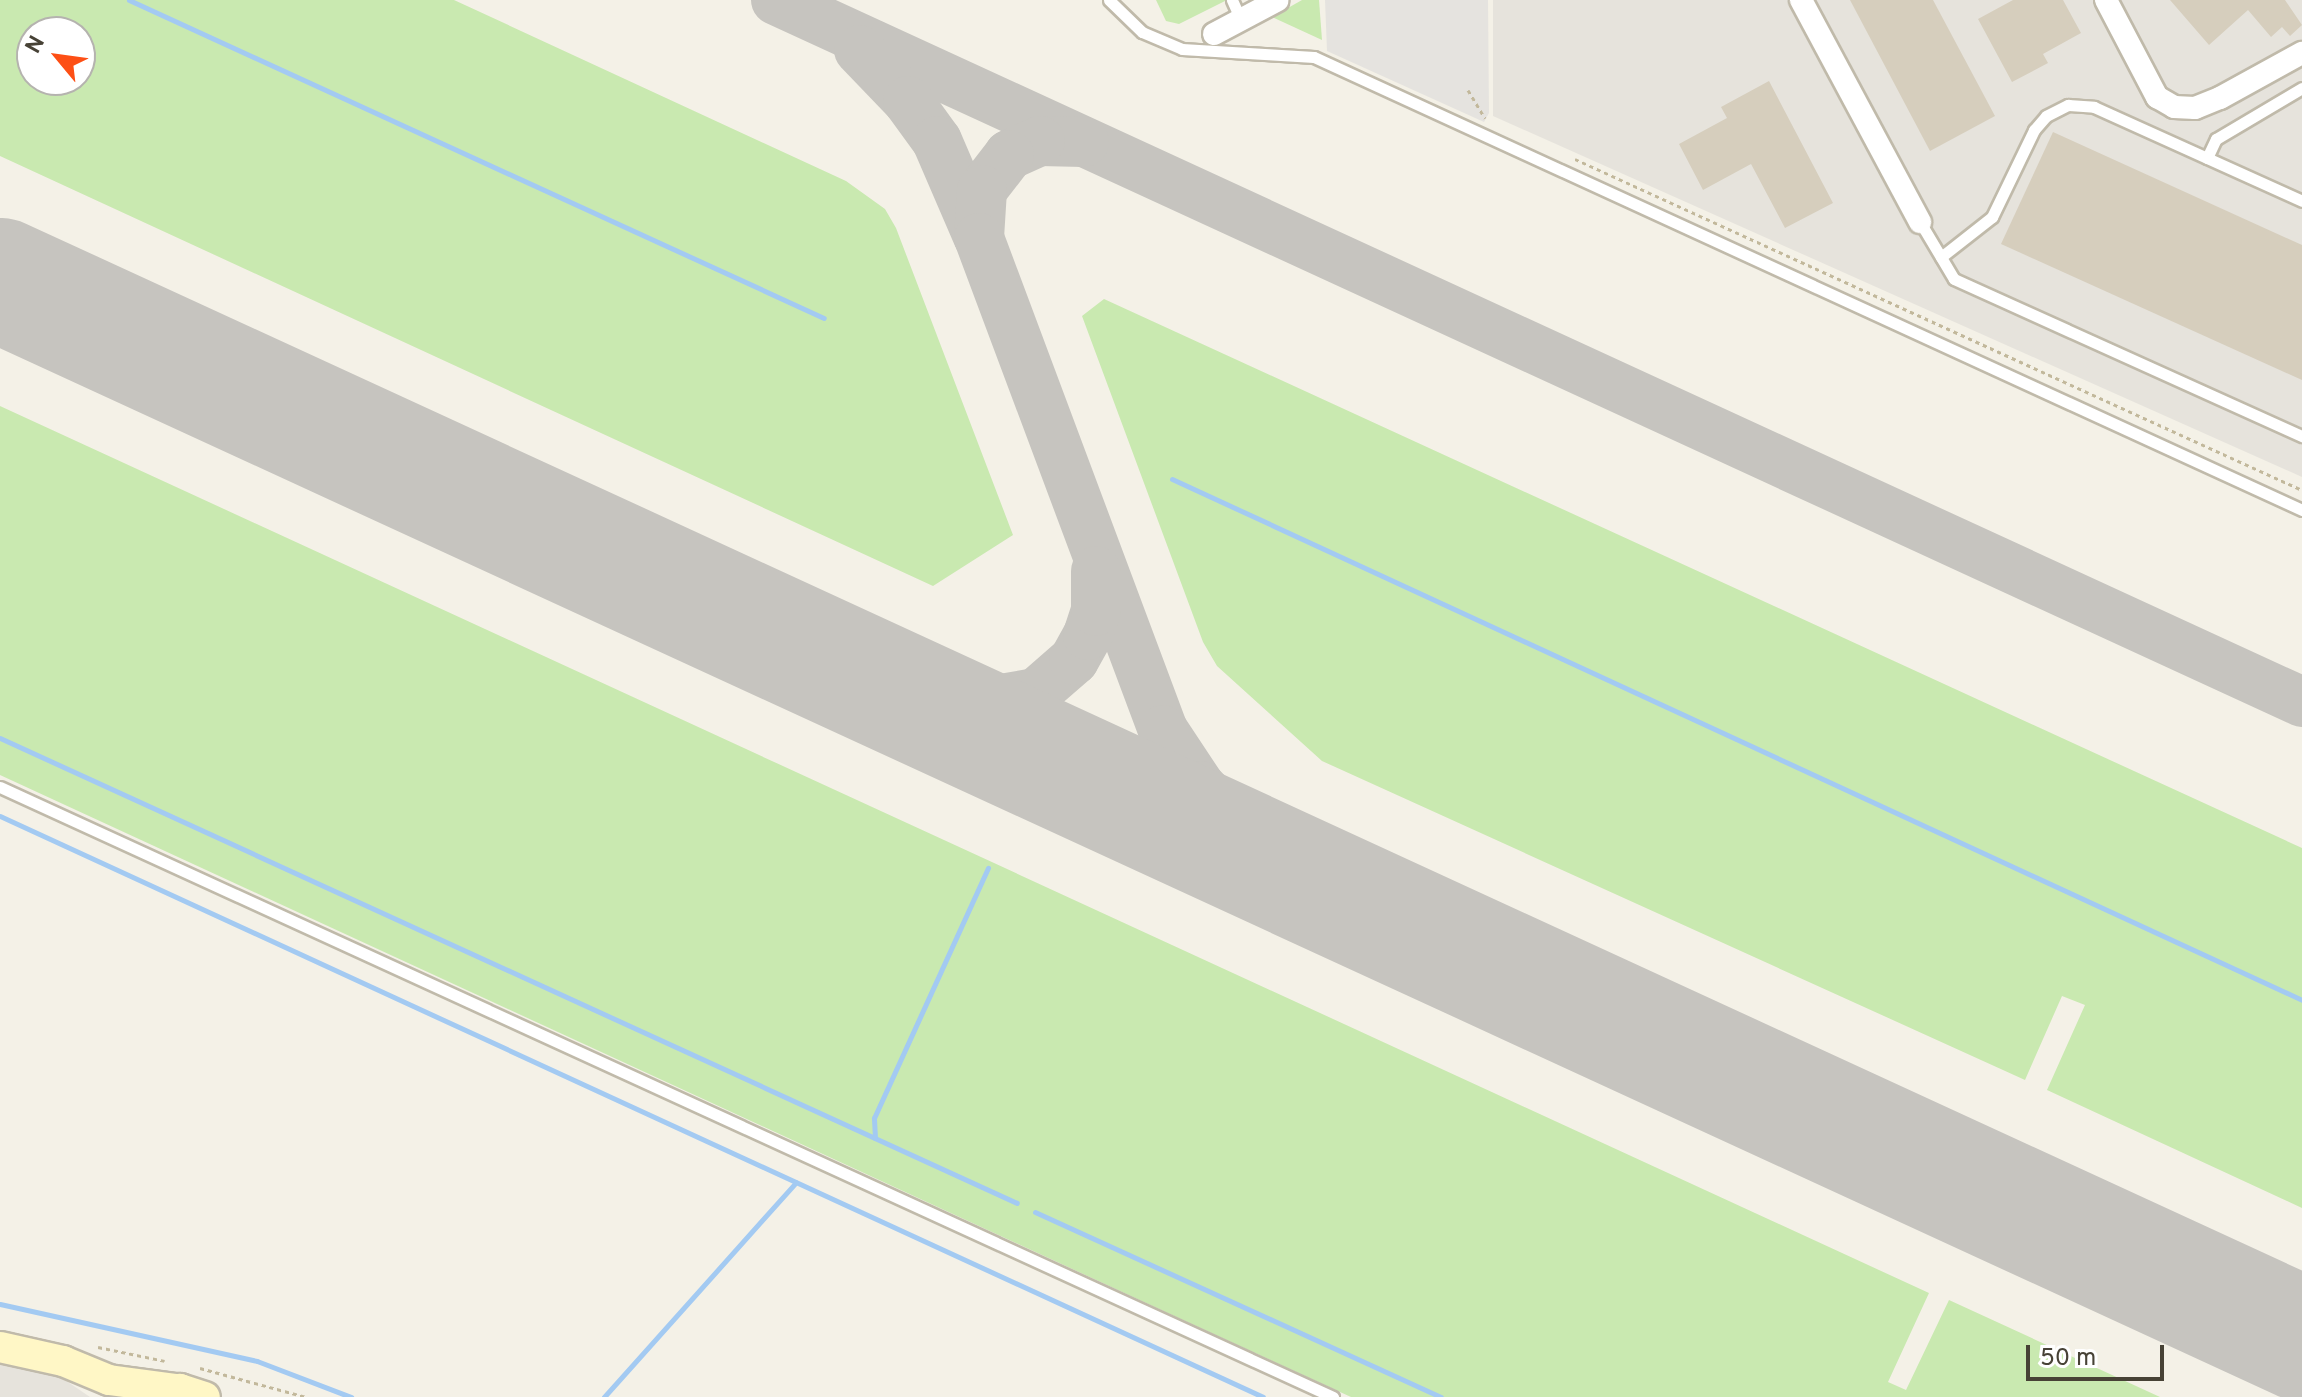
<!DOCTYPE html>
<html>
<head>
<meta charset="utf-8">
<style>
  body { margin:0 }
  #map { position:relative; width:2302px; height:1397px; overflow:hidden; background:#f4f1e7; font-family:Overpass,sans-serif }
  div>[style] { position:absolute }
  .industrial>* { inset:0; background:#e6e3dc }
  .green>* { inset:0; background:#c9e9b0 }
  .parking>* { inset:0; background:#e5e3df }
  .stream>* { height:5px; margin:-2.5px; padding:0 2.5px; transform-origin:2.5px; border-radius:2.5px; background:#a3caf2 }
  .taxiway>* { height:50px; margin:-25px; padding:0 25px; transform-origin:25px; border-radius:25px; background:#c6c4bf }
  .runway>* { height:124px; margin:-62px; padding:0 62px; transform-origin:62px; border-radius:62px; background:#c6c4bf }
  .building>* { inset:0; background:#d6cebd }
  .path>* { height:3px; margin-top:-1.5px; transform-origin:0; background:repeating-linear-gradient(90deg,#c2b89b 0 4px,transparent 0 8px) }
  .roads { filter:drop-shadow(2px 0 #c0baaa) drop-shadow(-2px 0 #c0baaa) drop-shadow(0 2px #c0baaa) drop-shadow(0 -2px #c0baaa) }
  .lane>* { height:11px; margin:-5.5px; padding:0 5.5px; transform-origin:5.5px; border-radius:5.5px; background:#fff }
  .street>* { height:22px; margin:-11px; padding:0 11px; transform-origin:11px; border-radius:11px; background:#fff }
  .secondary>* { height:30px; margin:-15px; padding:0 15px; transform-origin:15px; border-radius:15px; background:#fff7c6 }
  span { translate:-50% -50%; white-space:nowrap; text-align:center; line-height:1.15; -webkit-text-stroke:6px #fff; paint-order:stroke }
  .north { position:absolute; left:16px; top:16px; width:80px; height:80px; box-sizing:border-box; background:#fff; border:2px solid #b5b3af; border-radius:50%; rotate:299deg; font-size:22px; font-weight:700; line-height:32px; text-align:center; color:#474236 }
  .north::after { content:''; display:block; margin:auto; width:28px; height:36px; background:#fd4f15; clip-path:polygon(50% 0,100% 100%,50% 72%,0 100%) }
  .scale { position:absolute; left:2026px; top:1345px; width:138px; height:36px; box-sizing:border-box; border:4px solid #474236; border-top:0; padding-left:10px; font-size:24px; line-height:28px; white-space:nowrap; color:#474236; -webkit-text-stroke:6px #fff; paint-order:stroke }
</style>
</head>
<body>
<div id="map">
  <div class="industrial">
    <div style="clip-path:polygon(1493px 0,2302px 0,2302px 477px,1493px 116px)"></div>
    <div style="clip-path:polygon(0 1363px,59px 1376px,90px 1397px,0 1397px)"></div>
  </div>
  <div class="green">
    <div style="clip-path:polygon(evenodd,0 0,454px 0,846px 181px,885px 209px,896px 228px,1013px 535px,933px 586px,0 156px,0 0,32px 32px,80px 32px,80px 80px,32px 80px,32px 32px)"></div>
    <div style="clip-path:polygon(1156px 0,1227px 0,1179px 24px,1166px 21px)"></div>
    <div style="clip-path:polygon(1302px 0,1319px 0,1322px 40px,1272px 17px)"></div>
    <div style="clip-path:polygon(1104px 299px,2302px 848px,2302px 1208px,2047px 1090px,2085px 1005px,2062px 996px,2025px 1080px,1322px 761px,1217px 666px,1203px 642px,1082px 316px)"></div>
    <div style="clip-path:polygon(0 406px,1929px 1293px,1888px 1382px,1906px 1390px,1949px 1300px,2160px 1397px,1351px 1397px,1196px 1326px,0 775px)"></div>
  </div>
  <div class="parking">
    <div style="clip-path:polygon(1488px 0,1489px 113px,1484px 122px,1327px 51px,1325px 0)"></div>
  </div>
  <div class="stream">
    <div style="left:129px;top:0;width:764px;rotate:24.59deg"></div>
    <div style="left:1172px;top:479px;width:1244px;rotate:24.75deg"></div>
    <div style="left:0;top:738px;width:1118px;rotate:24.57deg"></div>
    <div style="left:0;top:816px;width:1390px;rotate:24.7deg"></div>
    <div style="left:875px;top:1138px;width:20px;rotate:-93deg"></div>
    <div style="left:874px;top:1118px;width:275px;rotate:-65.5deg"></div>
    <div style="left:1035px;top:1212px;width:446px;rotate:24.5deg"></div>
    <div style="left:0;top:1304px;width:263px;rotate:12.5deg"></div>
    <div style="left:257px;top:1361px;width:101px;rotate:21deg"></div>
    <div style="left:604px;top:1397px;width:288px;rotate:-48.2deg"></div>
  </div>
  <div class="taxiway">
    <div style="left:776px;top:0;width:1680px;rotate:24.7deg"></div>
    <div style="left:859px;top:50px;width:71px;rotate:46.1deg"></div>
    <div style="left:908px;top:101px;width:49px;rotate:54.1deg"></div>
    <div style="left:937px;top:141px;width:103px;rotate:66.7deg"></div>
    <div style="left:1084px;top:142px;width:44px;rotate:-178.7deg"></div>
    <div style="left:1040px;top:141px;width:34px;rotate:156deg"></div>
    <div style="left:1009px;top:155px;width:44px;rotate:127.6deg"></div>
    <div style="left:982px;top:190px;width:48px;rotate:93.6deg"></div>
    <div style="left:979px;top:238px;width:525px;rotate:69.5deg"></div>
    <div style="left:1163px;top:730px;width:67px;rotate:56.5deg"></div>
    <div style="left:1200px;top:786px;width:64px;rotate:45.6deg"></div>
    <div style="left:1245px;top:832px;width:77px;rotate:38.7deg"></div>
    <div style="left:897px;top:692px;width:82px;rotate:7.7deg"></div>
    <div style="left:978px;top:703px;width:59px;rotate:-9.8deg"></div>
    <div style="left:1036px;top:693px;width:50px;rotate:-41deg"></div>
    <div style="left:1074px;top:660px;width:29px;rotate:-61deg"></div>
    <div style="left:1088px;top:635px;width:25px;rotate:-72deg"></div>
    <div style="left:1096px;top:611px;width:40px;rotate:-90deg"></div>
  </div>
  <div class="runway">
    <div style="left:0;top:280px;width:2534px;rotate:24.7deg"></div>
  </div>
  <div class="building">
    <div style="clip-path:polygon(1850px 0,1933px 0,1995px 116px,1930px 151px)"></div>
    <div style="clip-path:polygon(2013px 0,2063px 0,2081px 33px,2043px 54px,2048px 63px,2012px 82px,1978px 19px)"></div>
    <div style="clip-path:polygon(2170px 0,2285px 0,2302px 25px,2290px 36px,2282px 27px,2271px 37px,2248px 10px,2209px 45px)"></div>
    <div style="clip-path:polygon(1769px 81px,1833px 203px,1785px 228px,1751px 164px,1703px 190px,1679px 144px,1727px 118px,1721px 107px)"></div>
    <div style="clip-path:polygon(2053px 132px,2302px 245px,2302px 380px,2001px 244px)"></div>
  </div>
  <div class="path">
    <div style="left:1468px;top:90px;width:33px;rotate:59deg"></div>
    <div style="left:1575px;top:159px;width:799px;rotate:24.48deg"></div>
    <div style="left:98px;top:1347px;width:68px;rotate:11.8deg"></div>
    <div style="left:200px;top:1368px;width:110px;rotate:15.3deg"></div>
  </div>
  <div class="roads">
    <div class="lane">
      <div style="left:1109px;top:0;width:46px;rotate:44.1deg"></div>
      <div style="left:1142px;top:32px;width:43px;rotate:23deg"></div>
      <div style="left:1182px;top:49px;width:132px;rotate:3.5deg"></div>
      <div style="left:1314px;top:57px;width:1087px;rotate:24.63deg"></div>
      <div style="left:1232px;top:0;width:22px;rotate:66deg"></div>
      <div style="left:2207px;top:158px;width:21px;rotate:-65deg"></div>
      <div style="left:2216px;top:139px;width:100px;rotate:-30.7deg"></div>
      <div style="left:1920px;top:222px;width:66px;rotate:59.2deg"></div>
      <div style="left:1954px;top:279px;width:382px;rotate:24.3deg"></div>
      <div style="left:1941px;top:257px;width:65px;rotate:-38.1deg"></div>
      <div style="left:1992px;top:217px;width:97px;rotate:-64.2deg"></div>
      <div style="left:2034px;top:130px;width:18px;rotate:-49deg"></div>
      <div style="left:2046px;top:116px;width:25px;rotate:-27deg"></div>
      <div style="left:2068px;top:105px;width:26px;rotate:4deg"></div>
      <div style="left:2094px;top:107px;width:228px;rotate:24.3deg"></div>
      <div style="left:0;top:787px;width:1466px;rotate:24.59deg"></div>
    </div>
    <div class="street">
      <div style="left:1801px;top:0;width:252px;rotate:61.8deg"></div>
      <div style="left:2106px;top:0;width:110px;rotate:62.3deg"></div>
      <div style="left:2157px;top:97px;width:20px;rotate:30deg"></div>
      <div style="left:2174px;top:107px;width:21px;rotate:3deg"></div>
      <div style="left:2195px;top:108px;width:27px;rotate:-22deg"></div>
      <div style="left:2220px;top:98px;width:94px;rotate:-28.8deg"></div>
      <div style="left:1214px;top:34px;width:72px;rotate:-28deg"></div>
    </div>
    <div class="secondary">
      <div style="left:0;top:1347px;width:65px;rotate:12.5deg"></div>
      <div style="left:63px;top:1361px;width:50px;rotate:22.4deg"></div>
      <div style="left:109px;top:1380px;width:68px;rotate:7.7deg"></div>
      <div style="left:158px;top:1396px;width:23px;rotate:-18deg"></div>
      <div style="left:180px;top:1389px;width:26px;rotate:18deg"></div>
    </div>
  </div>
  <div class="north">N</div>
  <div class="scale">50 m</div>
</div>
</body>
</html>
